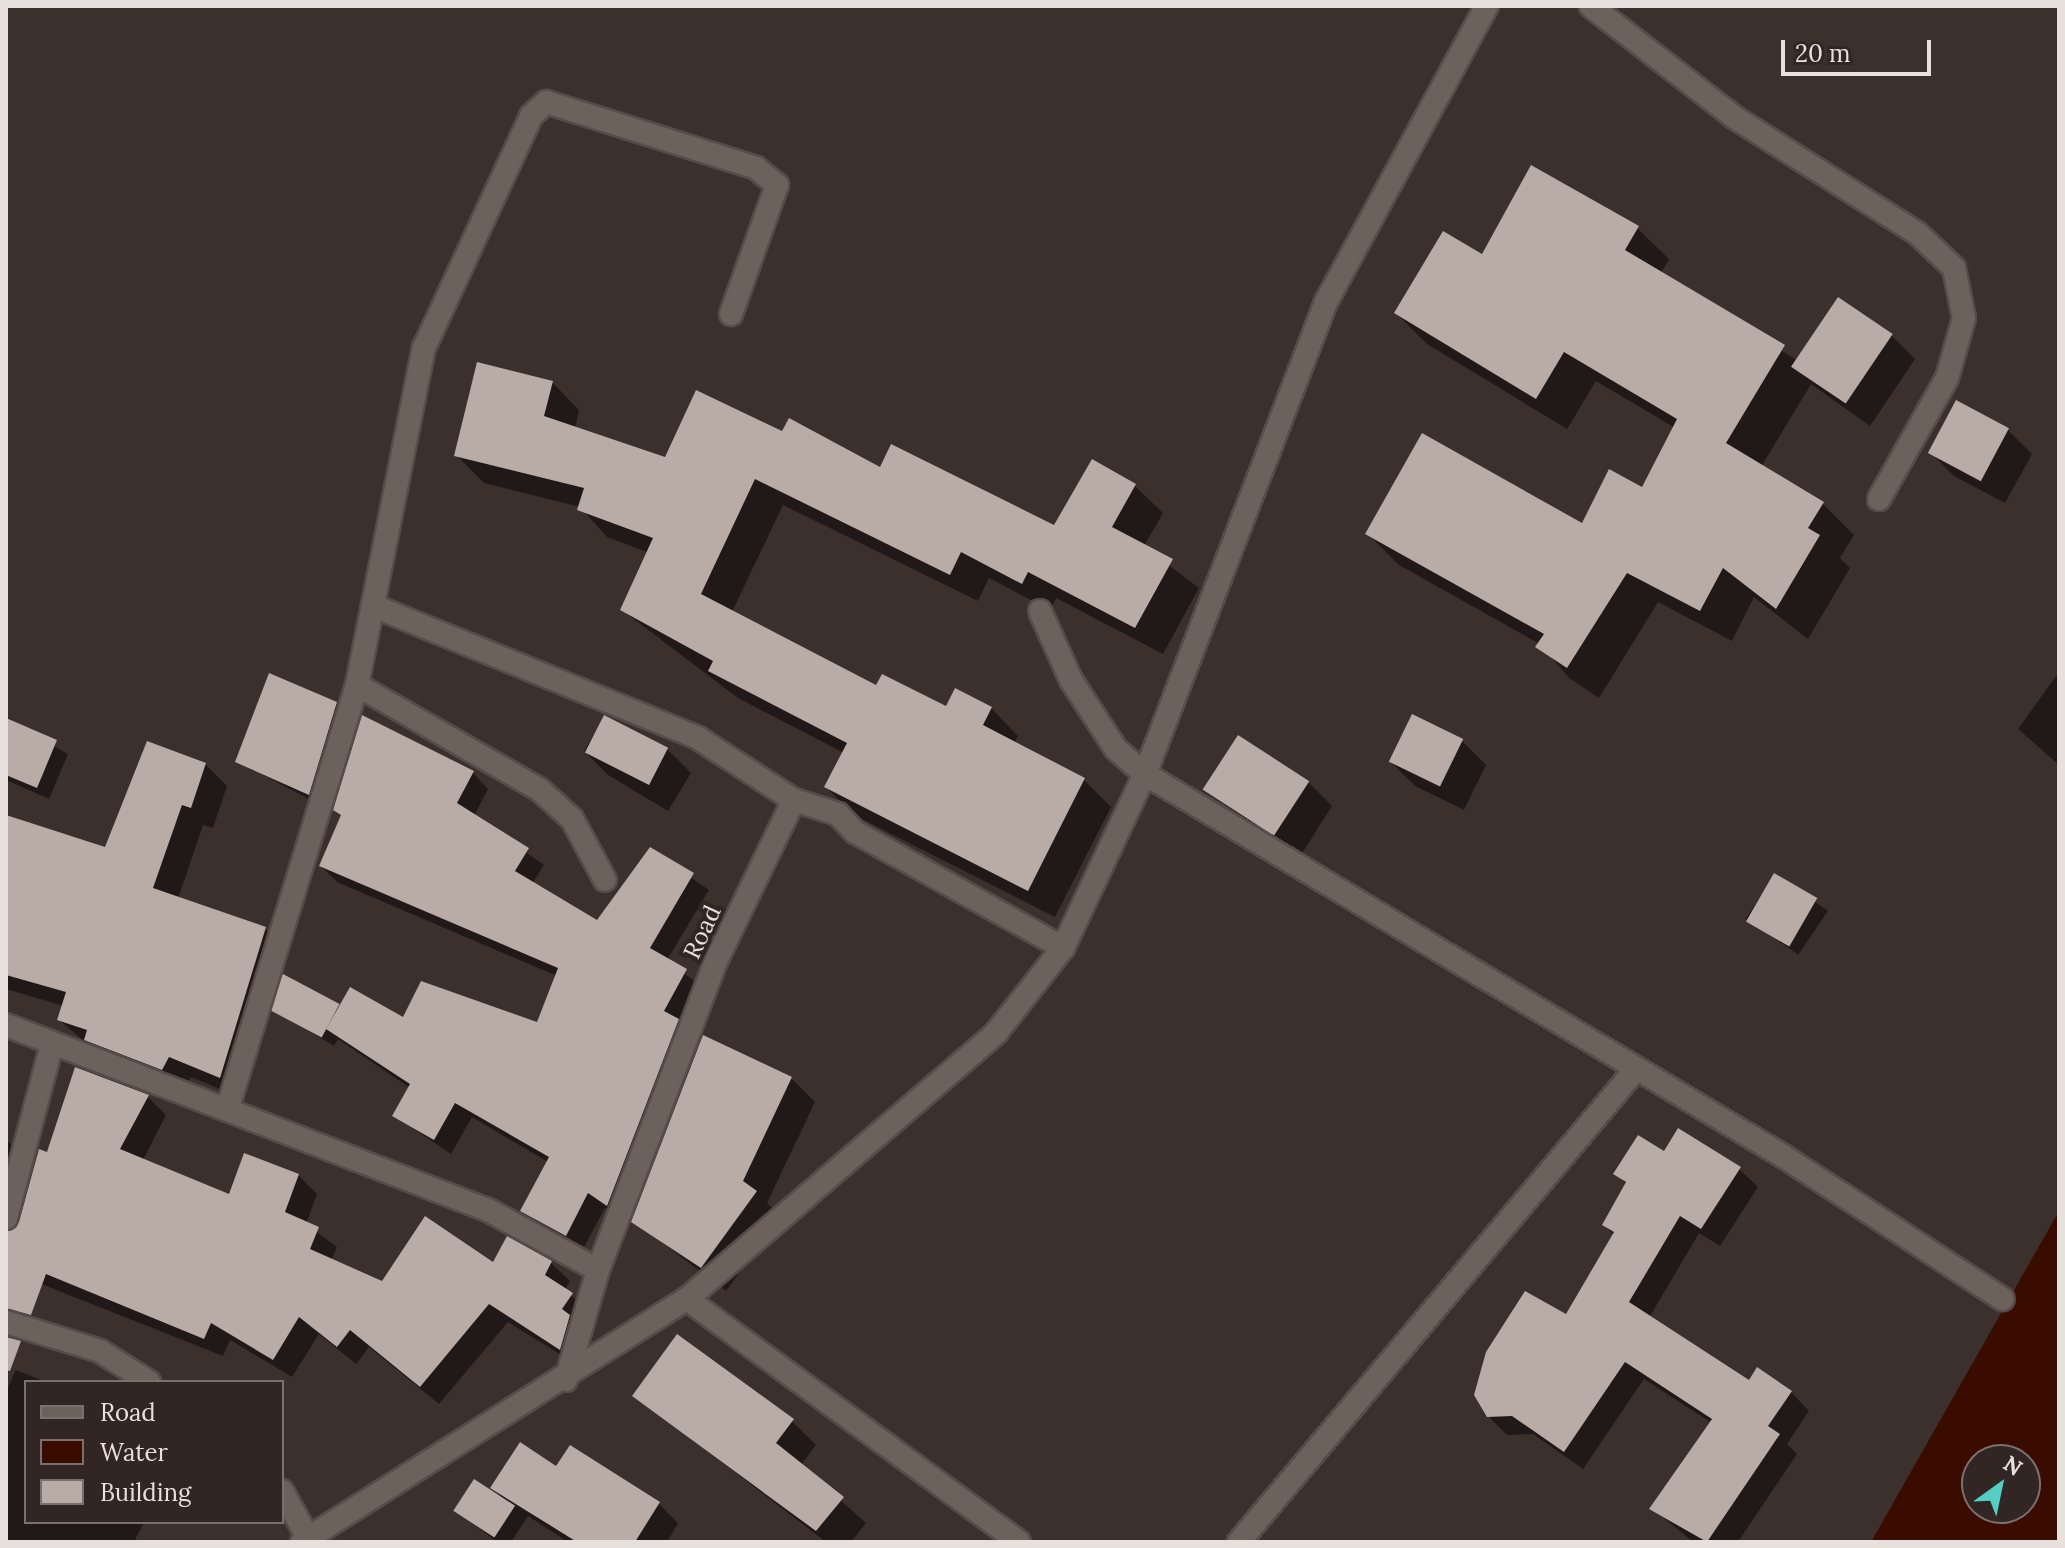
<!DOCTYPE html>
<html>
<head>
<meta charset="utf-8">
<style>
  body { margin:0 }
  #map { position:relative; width:2065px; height:1548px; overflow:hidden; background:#3c302d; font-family:Lora,serif }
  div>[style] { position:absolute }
  .water>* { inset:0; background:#3a0c00 }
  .shadow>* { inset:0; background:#0007; transform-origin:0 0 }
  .building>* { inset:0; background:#b9aba6; transform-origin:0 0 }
  .roads { filter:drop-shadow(2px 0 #564c49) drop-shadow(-2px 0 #564c49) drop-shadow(0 2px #564c49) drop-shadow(0 -2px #564c49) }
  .minor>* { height:22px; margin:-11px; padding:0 11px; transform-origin:11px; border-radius:11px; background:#6d615c }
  span { translate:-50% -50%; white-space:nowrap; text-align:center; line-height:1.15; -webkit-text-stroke:8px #312623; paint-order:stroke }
  .street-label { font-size:24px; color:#e7e0dd }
  .frame { position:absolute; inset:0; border:8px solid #e7e0dd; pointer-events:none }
  .legend { position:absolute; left:24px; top:1380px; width:260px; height:144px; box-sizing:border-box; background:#312623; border:2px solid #7a706d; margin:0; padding:10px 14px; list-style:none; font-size:24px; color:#e7e0dd }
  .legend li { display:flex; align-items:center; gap:16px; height:40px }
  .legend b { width:40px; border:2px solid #7a706d }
  .north { position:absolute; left:1961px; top:1444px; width:80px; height:80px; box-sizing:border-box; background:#312623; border:2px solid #7a706d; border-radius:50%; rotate:33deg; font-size:22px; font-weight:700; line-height:32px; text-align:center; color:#e7e0dd }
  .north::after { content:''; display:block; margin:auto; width:28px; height:36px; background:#55cec6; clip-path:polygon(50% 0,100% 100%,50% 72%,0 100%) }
  .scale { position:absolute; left:1781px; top:40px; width:150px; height:36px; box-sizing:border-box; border:4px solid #e7e0dd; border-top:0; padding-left:10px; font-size:24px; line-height:28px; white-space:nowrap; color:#e7e0dd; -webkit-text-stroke:6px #312623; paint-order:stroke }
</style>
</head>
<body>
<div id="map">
  <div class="water">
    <div style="clip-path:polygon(evenodd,2059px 1211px,2059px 1542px,1871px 1542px,2059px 1211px,1977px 1460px,2025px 1460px,2025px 1508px,1977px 1508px,1977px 1460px)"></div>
  </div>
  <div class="shadow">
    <div style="clip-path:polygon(1637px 228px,1669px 259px,1661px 273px,1798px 361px,1891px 335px,1915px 359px,1870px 426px,1811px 384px,1761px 467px,1823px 504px,1854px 535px,1840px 558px,1850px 568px,1808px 639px,1754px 597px,1732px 641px,1658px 602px,1599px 698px,1569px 678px,1540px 644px,1399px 565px,1367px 533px,1583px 526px,1642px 489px,1675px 428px,1596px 381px,1567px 429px,1427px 344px,1396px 313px,1482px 257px)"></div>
    <div style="clip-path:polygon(552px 382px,579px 410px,575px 428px,666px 459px,783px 434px,1054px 528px,1092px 462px,1135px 486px,1163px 513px,1144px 546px,1199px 588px,1163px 654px,1056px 598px,1050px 610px,989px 578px,978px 601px,783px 505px,732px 612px,877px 688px,947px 709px,991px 708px,1018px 736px,1014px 744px,1083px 779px,1111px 807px,1055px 917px,854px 815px,826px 787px,844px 753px,738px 698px,622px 610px,647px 552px,607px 537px,580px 507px,484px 483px,456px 455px)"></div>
    <div style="clip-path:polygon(2008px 430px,2032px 454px,2005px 503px,1954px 476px,1930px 452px)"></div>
    <div style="clip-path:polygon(2059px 672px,2059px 765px,2018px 729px)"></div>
    <div style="clip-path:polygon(336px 704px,348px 715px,320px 805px,237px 761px)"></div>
    <div style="clip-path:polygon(605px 717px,667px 749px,691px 773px,668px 811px,608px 775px,584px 751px)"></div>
    <div style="clip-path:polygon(14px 724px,68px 754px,49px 799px,6px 780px)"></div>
    <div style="clip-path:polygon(1462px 741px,1486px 765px,1464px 810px,1415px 786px,1391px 762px)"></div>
    <div style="clip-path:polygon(205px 764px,227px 786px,213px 828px,203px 825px,178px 899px,265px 929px,287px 951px,242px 1098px,191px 1077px,184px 1090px,108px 1061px,59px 1020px,64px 1006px,6px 989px,6px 837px,106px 849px)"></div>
    <div style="clip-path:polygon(473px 773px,488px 789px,474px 816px,544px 865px,532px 884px,597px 923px,650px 849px,709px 890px,667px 960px,702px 987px,624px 1220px,605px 1208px,582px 1251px,522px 1211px,548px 1162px,472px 1117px,451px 1154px,395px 1116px,410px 1088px,338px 1039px,334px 1046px,274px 1010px,338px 1006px,404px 1020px,539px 1024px,557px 976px,337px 882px,321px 866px,343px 817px,336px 810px)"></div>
    <div style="clip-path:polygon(1308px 782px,1332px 806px,1299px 858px,1206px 790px)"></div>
    <div style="left:1775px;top:875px;width:64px;height:53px;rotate:34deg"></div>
    <div style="clip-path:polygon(791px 1078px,815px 1102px,767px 1203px,780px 1216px,726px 1291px,634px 1221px)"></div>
    <div style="clip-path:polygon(148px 1097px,166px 1115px,143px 1160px,230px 1197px,298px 1175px,317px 1194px,306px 1224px,337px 1247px,331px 1261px,382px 1284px,494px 1265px,507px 1239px,551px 1263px,570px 1281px,565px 1290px,590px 1313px,579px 1366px,508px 1322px,439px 1404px,369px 1347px,356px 1364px,319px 1334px,292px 1377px,230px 1340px,223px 1356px,6px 1270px,6px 1140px,30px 1161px,12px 1228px,21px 1224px,49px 1154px)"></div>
    <div style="clip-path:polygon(1665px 1154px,1739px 1169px,1758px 1187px,1720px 1246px,1699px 1233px,1649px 1318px,1749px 1383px,1791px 1392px,1809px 1411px,1787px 1444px,1797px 1454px,1738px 1542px,1693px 1542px,1652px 1508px,1712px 1423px,1644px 1379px,1583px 1469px,1533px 1434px,1507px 1435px,1488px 1416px,1567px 1317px,1614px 1235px,1604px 1225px,1627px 1185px,1616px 1174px)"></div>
    <div style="clip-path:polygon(16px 1370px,46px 1382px,26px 1382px,26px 1522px,144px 1522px,134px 1542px,6px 1542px,6px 1392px)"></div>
    <div style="clip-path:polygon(635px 1396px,792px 1421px,816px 1445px,801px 1465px,866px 1523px,851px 1542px,826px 1542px)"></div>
    <div style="clip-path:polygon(557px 1469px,658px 1503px,678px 1523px,667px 1542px,568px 1542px,528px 1516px,511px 1542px,497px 1542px,456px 1511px,504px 1501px,493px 1487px)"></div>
  </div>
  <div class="building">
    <div style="clip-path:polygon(1531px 165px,1639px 226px,1625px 250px,1785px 345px,1726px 443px,1824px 502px,1808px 528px,1820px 535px,1776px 609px,1723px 568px,1700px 611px,1627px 573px,1567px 668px,1535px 647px,1544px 634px,1365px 534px,1422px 433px,1582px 523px,1609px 469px,1642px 487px,1677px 419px,1564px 352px,1536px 399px,1394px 313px,1443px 231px,1482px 254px)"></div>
    <div style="left:1838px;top:297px;width:66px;height:84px;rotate:34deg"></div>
    <div style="clip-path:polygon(477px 362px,553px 381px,544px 416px,665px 457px,696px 390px,782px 431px,789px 418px,880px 467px,891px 444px,1054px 525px,1092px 459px,1136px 484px,1112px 527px,1173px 559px,1135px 628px,1028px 572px,1022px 584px,961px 552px,950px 575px,755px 479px,701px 594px,876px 685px,882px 674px,946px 706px,955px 688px,992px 707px,983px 725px,1085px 778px,1028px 891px,824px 787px,847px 743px,708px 671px,713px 661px,620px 610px,653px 538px,577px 510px,584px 488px,454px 456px)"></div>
    <div style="left:1956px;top:400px;width:60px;height:60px;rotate:28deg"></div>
    <div style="clip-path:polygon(269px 673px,337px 702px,309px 795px,235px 762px)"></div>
    <div style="left:1412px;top:714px;width:57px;height:53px;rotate:26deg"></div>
    <div style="clip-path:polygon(362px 715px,474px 771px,457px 803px,529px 848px,515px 871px,597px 920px,650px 847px,694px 873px,650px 948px,687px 969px,664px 1011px,679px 1019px,607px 1206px,588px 1193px,566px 1236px,520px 1211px,549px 1157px,455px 1103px,434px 1140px,392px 1116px,410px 1084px,326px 1029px,350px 987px,403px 1017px,421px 981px,537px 1022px,558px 968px,319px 866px,341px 815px,333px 810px)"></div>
    <div style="left:604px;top:715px;width:72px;height:42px;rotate:27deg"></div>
    <div style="clip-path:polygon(6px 718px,57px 740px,37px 788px,6px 775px)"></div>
    <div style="left:1238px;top:735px;width:85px;height:65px;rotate:33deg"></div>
    <div style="clip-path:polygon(147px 741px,206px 763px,191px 808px,182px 805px,153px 888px,266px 927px,220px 1078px,169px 1057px,162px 1070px,84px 1040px,87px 1030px,57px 1020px,66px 992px,6px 975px,6px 815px,105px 847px)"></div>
    <div style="left:1774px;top:873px;width:50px;height:56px;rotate:30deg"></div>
    <div style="left:283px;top:974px;width:64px;height:38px;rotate:28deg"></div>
    <div style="clip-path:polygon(703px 1035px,792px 1077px,743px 1181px,757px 1191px,701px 1268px,631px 1222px)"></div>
    <div style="clip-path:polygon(75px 1067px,149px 1095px,120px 1149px,229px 1194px,244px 1153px,299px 1174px,285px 1212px,319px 1227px,310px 1249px,382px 1281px,425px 1216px,493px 1262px,507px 1236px,552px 1261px,545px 1275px,573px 1293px,562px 1309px,570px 1315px,560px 1350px,489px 1304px,420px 1387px,350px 1330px,337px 1347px,299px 1317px,273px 1360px,211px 1323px,204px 1339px,46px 1274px,31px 1315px,6px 1308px,6px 1232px,19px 1222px,39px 1149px,47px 1152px)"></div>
    <div style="clip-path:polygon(1678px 1128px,1741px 1167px,1701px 1229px,1680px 1216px,1629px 1302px,1749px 1380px,1757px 1367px,1792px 1391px,1768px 1426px,1780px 1434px,1707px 1542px,1649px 1509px,1712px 1419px,1625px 1362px,1564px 1452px,1512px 1416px,1487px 1417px,1474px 1395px,1486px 1352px,1525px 1291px,1566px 1314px,1614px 1232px,1602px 1225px,1626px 1182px,1613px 1174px,1638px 1135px,1664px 1151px)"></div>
    <div style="clip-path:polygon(677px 1334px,794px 1419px,776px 1443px,844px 1497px,816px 1531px,632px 1396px)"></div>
    <div style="clip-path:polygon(6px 1337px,21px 1341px,10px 1371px,6px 1370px)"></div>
    <div style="clip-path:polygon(520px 1442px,556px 1466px,570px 1445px,660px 1502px,635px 1542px,577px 1542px,490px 1488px)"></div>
    <div style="left:474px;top:1479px;width:49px;height:38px;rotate:33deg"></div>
  </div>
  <div class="roads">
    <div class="minor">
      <div style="left:1591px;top:6px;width:181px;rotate:37.8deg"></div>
      <div style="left:1734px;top:117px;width:217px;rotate:32.4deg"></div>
      <div style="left:1917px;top:233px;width:51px;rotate:43.4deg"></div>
      <div style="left:1954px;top:268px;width:51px;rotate:78.7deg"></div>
      <div style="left:1964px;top:318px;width:62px;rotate:105.8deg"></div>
      <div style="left:1947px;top:378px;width:139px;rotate:119.3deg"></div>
      <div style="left:376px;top:607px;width:348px;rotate:22.1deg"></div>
      <div style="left:698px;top:738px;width:114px;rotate:32.9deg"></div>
      <div style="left:1040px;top:611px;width:76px;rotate:65.8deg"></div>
      <div style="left:1071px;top:680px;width:82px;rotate:56.9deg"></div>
      <div style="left:1116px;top:749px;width:38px;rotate:41deg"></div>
      <div style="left:1145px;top:774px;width:744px;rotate:30.91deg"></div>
      <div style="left:1783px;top:1156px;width:262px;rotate:33.1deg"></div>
      <div style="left:357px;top:685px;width:211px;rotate:29.8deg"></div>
      <div style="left:540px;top:790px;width:43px;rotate:42.2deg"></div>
      <div style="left:572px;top:819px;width:69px;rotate:61.6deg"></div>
      <div style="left:6px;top:1025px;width:516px;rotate:21deg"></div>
      <div style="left:488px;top:1210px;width:125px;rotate:28.6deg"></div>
      <div style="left:228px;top:1107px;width:441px;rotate:-73deg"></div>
      <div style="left:357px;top:685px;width:344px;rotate:-78.8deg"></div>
      <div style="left:424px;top:348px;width:255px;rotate:-65.2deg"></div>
      <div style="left:531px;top:116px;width:21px;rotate:-43deg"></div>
      <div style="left:546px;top:102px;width:220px;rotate:17.4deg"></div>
      <div style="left:756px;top:168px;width:27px;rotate:39deg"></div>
      <div style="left:777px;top:185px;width:137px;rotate:109.6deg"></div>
      <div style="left:6px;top:1218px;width:180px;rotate:-75.2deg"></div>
      <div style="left:687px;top:1299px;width:411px;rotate:36.2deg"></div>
      <div style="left:6px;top:1322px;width:98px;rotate:17.1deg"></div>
      <div style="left:100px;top:1351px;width:58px;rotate:32.3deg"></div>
      <div style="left:566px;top:1380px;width:115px;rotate:-73.8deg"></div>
      <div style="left:598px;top:1270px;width:331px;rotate:-69.1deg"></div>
      <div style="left:716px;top:961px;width:179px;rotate:-64.2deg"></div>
      <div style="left:794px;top:800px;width:46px;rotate:17.7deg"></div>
      <div style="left:838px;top:814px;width:25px;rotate:47deg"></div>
      <div style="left:855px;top:832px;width:238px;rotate:29.1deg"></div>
      <div style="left:282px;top:1491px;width:54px;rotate:61deg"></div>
      <div style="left:302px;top:1542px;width:455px;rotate:-32.3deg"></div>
      <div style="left:687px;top:1299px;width:408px;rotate:-40.7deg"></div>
      <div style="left:996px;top:1033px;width:108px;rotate:-51.8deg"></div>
      <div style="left:1063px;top:948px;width:192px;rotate:-64.8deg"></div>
      <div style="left:1145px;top:774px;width:506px;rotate:-69.02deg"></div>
      <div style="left:1326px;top:302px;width:337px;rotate:-61.5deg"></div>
      <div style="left:1239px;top:1542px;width:618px;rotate:-49.99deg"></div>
    </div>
  </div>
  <div class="street-label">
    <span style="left:702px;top:932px;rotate:-65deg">Road</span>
  </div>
  <div class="frame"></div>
  <ul class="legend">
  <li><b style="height:10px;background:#6d615c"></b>Road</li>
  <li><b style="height:22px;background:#3a0c00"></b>Water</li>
  <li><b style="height:22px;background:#b9aba6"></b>Building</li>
  </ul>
  <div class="north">N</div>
  <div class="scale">20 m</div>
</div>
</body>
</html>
